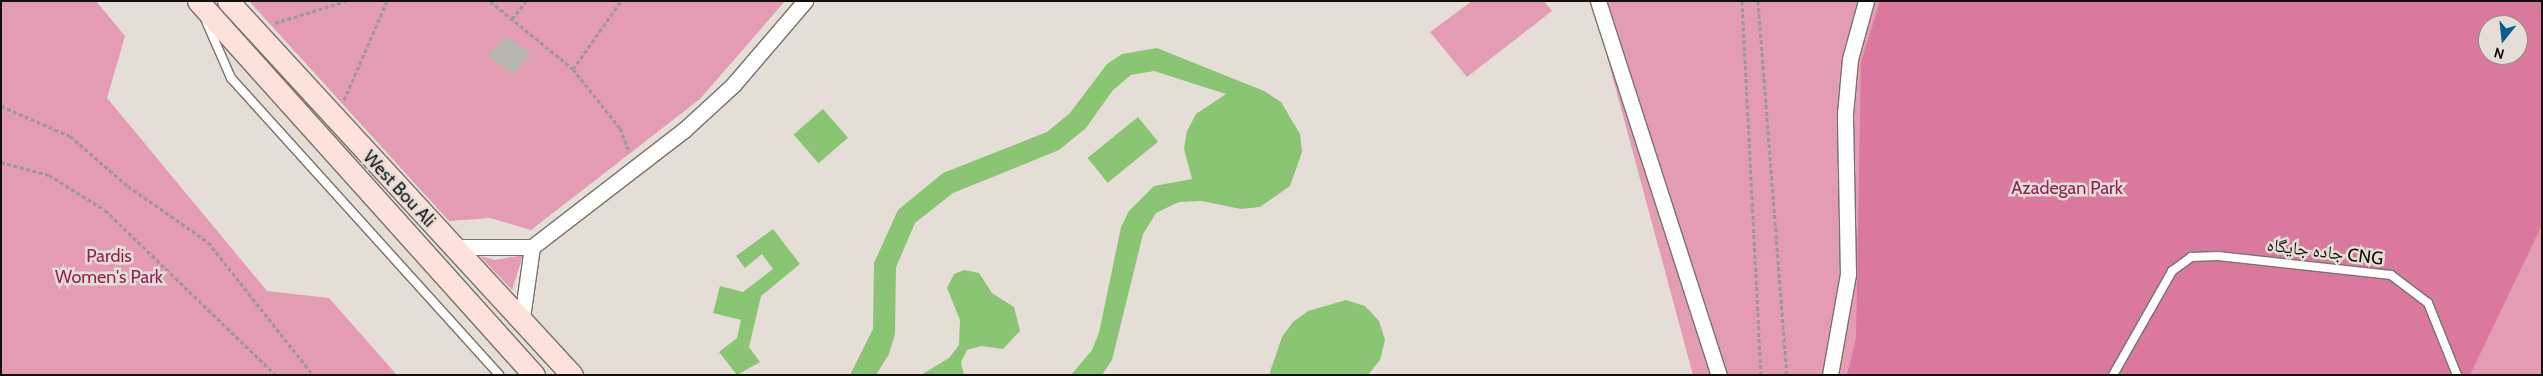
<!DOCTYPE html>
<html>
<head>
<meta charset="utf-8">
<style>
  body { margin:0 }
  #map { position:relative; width:2543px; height:376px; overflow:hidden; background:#e5ded7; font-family:Cabin,"Noto Naskh Arabic",sans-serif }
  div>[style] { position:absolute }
  .green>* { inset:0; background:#e39cb4 }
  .forest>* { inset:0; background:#da799d }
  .water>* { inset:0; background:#8ac573; transform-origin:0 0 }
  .building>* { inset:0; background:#b7b7ae }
  .path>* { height:3px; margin-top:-1.5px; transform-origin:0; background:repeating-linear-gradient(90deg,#9e9993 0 4px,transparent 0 6.5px) }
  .roads { filter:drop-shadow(1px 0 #79736c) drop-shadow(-1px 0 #79736c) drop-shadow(0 1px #79736c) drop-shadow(0 -1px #79736c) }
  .lane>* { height:8px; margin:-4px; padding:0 4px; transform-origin:4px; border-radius:4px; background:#fff }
  .street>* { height:15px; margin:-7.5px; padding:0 7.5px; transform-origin:7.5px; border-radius:7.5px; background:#fff }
  .secondary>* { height:21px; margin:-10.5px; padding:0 10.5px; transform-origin:10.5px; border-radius:10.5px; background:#fde2dc }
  span { translate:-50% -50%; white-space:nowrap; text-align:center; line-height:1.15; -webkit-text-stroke:5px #e5ded7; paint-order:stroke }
  .park-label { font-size:18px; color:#952157 }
  .street-label { font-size:18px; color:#12100d }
  .frame { position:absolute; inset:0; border:2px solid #12100d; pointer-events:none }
  .north { position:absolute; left:2478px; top:15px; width:50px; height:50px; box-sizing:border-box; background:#e5ded7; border:1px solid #918c86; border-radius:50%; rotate:196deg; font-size:14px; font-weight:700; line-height:20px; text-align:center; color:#12100d }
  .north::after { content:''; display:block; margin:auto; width:18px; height:22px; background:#065f90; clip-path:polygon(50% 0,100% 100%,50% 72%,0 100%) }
</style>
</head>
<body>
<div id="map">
  <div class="green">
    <div style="clip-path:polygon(1px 1px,96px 1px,125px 36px,107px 98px,267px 291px,329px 298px,397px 375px,1px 375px)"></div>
    <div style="clip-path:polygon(249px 1px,785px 1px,700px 99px,531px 230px,490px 218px,449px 221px)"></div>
    <div style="clip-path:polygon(1472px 1px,1544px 1px,1552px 11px,1467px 77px,1430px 32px)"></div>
    <div style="clip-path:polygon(evenodd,1592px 1px,2542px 1px,2542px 375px,1693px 375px,1592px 1px,2488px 25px,2518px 25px,2518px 55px,2488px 55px,2488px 25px)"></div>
    <div style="clip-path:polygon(523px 255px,512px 290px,480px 256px,495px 260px)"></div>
  </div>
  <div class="forest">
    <div style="clip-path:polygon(evenodd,1880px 1px,2542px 1px,2542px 225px,2470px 375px,1847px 375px,1856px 338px,1861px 62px,1880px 1px,2488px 25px,2518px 25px,2518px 55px,2488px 55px,2488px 25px)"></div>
  </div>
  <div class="water">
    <div style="clip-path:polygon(1157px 48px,1264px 91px,1281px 102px,1300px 134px,1302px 152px,1290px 186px,1260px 207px,1241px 209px,1202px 201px,1179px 202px,1156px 213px,1143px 234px,1112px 360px,1102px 375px,1071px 375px,1092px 350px,1099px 333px,1121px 227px,1129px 211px,1154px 186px,1192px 179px,1184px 149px,1187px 131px,1196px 114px,1226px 94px,1154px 71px,1131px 75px,1113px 90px,1086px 128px,1059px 150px,953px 193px,915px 223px,896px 267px,895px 334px,889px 354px,876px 375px,850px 375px,873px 329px,874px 263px,898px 210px,943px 173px,1047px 132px,1070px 113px,1107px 64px,1122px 54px)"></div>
    <div style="left:823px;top:109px;width:38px;height:39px;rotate:49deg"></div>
    <div style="left:1138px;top:117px;width:32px;height:65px;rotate:51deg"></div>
    <div style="clip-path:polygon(773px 229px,800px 264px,761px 296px,749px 347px,760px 362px,737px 375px,719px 352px,737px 338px,741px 320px,713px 313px,720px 286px,743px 292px,773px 269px,762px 254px,745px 268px,736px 256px)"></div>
    <div style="clip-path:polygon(964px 270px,979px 273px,992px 293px,1014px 307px,1020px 331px,1003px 349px,981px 346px,967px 350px,961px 362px,964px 375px,921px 375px,949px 358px,959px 345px,960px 320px,947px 288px,954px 274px)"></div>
    <div style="clip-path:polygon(1346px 300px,1365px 306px,1379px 321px,1385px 340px,1380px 360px,1368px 375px,1269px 375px,1282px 337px,1293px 322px,1308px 311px)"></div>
  </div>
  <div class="building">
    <div style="clip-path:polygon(506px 36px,531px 54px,513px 74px,488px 56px)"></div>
  </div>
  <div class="path">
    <div style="left:490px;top:1px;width:107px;rotate:39.3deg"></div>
    <div style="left:573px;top:69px;width:75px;rotate:51.5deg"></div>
    <div style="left:620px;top:128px;width:26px;rotate:69deg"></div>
    <div style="left:1742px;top:1px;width:374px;rotate:87.1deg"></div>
    <div style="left:1758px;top:1px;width:375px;rotate:85.6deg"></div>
    <div style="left:512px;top:19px;width:23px;rotate:-52deg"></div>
    <div style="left:275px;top:23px;width:74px;rotate:-17.2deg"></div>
    <div style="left:573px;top:69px;width:83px;rotate:-54.8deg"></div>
    <div style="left:344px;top:100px;width:108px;rotate:-66.5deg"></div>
    <div style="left:1px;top:106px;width:75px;rotate:23.5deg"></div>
    <div style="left:70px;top:136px;width:77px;rotate:40.8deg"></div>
    <div style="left:128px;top:186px;width:98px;rotate:35deg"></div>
    <div style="left:208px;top:242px;width:169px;rotate:51.7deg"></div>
    <div style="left:1px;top:162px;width:50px;rotate:15.2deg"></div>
    <div style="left:49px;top:175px;width:66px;rotate:32deg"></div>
    <div style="left:105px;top:210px;width:238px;rotate:44deg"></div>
  </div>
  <div class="roads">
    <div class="lane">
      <div style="left:206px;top:21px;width:62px;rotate:66.3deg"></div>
      <div style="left:231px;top:78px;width:400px;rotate:47.9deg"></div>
      <div style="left:2113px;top:375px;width:120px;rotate:-60.4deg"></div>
      <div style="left:2172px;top:271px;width:24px;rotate:-36deg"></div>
      <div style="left:2191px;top:257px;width:27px;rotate:-2deg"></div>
      <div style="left:2218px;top:256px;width:174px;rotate:6.3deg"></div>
      <div style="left:2391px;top:275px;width:46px;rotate:37.1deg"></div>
      <div style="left:2428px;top:303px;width:78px;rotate:68.1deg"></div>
    </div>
    <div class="street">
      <div style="left:1598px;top:1px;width:393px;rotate:72.1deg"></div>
      <div style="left:454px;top:247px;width:78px"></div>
      <div style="left:532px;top:247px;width:192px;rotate:-37.6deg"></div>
      <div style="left:684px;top:130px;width:67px;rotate:-42.6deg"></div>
      <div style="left:733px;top:85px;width:111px;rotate:-49.4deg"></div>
      <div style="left:522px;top:318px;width:72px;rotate:-82deg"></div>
      <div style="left:1830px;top:375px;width:103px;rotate:-79.9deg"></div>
      <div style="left:1848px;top:274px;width:160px;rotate:-91.1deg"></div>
      <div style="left:1845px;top:114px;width:55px;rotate:-84.8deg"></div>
      <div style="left:1850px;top:59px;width:60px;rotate:-74.6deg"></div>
    </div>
    <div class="secondary">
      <div style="left:198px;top:1px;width:503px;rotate:48.06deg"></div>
      <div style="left:228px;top:1px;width:508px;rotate:47.39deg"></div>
    </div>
  </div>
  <div class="park-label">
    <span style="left:2067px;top:188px">Azadegan Park</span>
    <span style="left:109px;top:267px">Pardis<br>Women's Park</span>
  </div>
  <div class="street-label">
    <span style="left:399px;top:189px;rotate:47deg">West Bou Ali</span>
    <span style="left:2325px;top:252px;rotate:7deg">جاده جایگاه CNG</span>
  </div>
  <div class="frame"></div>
  <div class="north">N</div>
</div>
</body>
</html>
